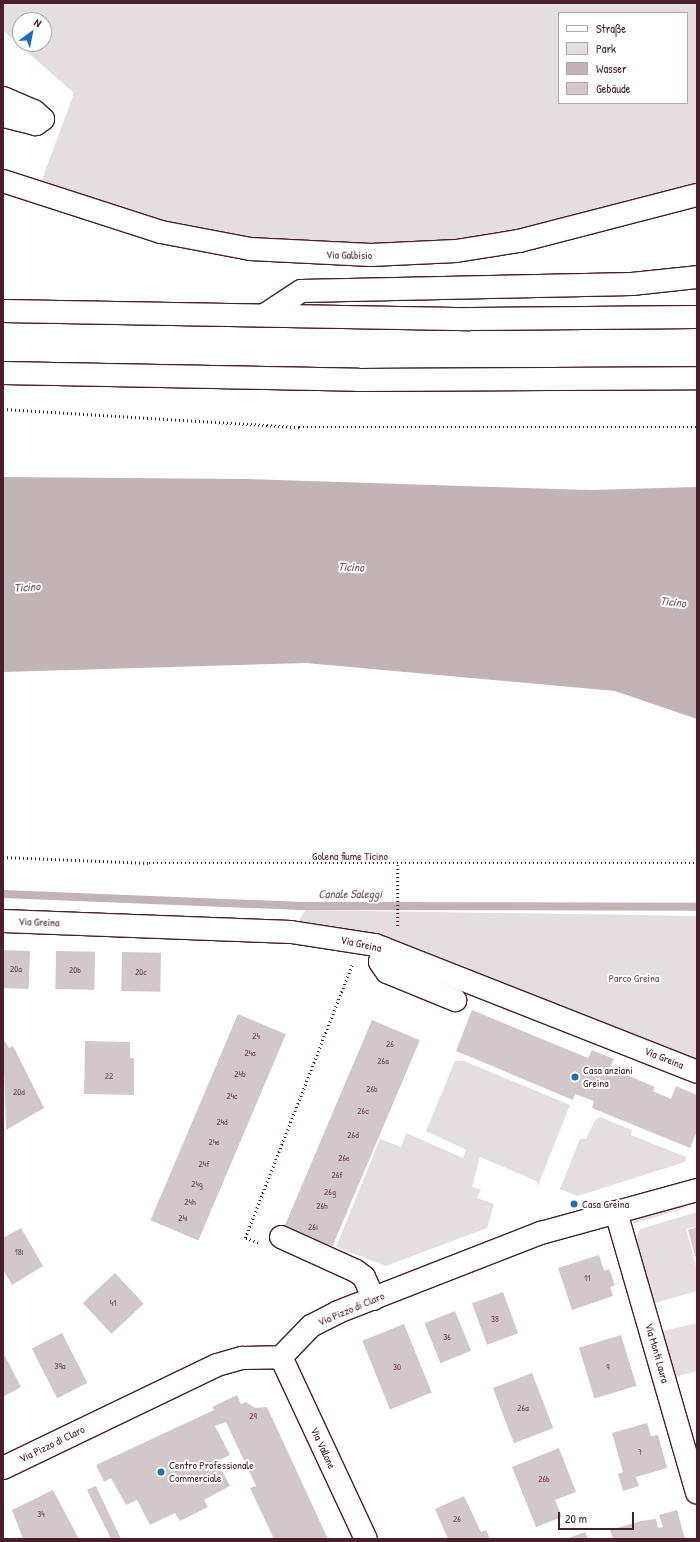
<!DOCTYPE html>
<html>
<head>
<meta charset="utf-8">
<style>
  body { margin:0 }
  #map { position:relative; width:700px; height:1542px; overflow:hidden; background:#fff; font-family:"Patrick Hand",sans-serif }
  div>[style] { position:absolute }
  .green>* { inset:0; background:#e5dee0 }
  .water>* { inset:0; background:#c1b3b6 }
  .stream>* { height:8px; margin:-4px; padding:0 4px; transform-origin:4px; border-radius:4px; background:#c1b3b6 }
  .building>* { inset:0; background:#d2c7cb; transform-origin:0 0 }
  .path>* { height:2.5px; margin-top:-1.25px; transform-origin:0; background:repeating-linear-gradient(90deg,#4a1f2b 0 1px,transparent 0 4px) }
  .roads { filter:drop-shadow(1px 0 #4a1f2b) drop-shadow(-1px 0 #4a1f2b) drop-shadow(0 1px #4a1f2b) drop-shadow(0 -1px #4a1f2b) }
  .minor>* { height:22px; margin:-11px; padding:0 11px; transform-origin:11px; border-radius:11px; background:#fff }
  .highway>* { height:22px; margin:-11px; padding:0 11px; transform-origin:11px; border-radius:11px; background:#fff }
  .dots>* { width:11px; height:11px; translate:-50% -50%; box-sizing:border-box; border:2px solid #fff; border-radius:50% }
  span { translate:-50% -50%; white-space:nowrap; text-align:center; line-height:1.15; -webkit-text-stroke:4px #fff; paint-order:stroke }
  .number-label { font-size:9px; color:#6c4953 }
  .number-label span { -webkit-text-stroke-width:0 }
  .street-label { font-size:11px; color:#4a1f2b }
  .park-label { font-size:11px; color:#714f58 }
  .poi-label { font-size:11px; color:#4a1f2b }
  .left { translate:0 -50%; text-align:left }
  .water-label { font-size:12px; color:#74535c; font-style:italic }
  .frame { position:absolute; inset:0; border:4px solid #4a1f2b; pointer-events:none }
  .legend { position:absolute; left:558px; top:12px; width:130px; height:92px; box-sizing:border-box; background:#fff; border:1px solid #b7a5aa; margin:0; padding:5px 7px; list-style:none; font-size:12px; color:#4a1f2b }
  .legend li { display:flex; align-items:center; gap:8px; height:20px }
  .legend b { width:20px; border:1px solid #b7a5aa }
  .north { position:absolute; left:12px; top:12px; width:40px; height:40px; box-sizing:border-box; background:#fff; border:1px solid #b7a5aa; border-radius:50%; rotate:32deg; font-size:11px; font-weight:700; line-height:16px; text-align:center; color:#4a1f2b }
  .north::after { content:''; display:block; margin:auto; width:14px; height:18px; background:#1f6fb2; clip-path:polygon(50% 0,100% 100%,50% 72%,0 100%) }
  .scale { position:absolute; left:558px; top:1512px; width:76px; height:18px; box-sizing:border-box; border:2px solid #4a1f2b; border-top:0; padding-left:5px; font-size:12px; line-height:14px; white-space:nowrap; color:#4a1f2b; -webkit-text-stroke:3px #fff; paint-order:stroke }
</style>
</head>
<body>
<div id="map">
  <div class="green">
    <div style="clip-path:polygon(evenodd,3px 3px,697px 3px,697px 195px,571px 230px,308px 254px,37px 193px,74px 93px,3px 31px,3px 3px,559px 13px,687px 13px,687px 103px,559px 103px,559px 13px,3px 3px,20px 20px,44px 20px,44px 44px,20px 44px,20px 20px)"></div>
    <div style="clip-path:polygon(306px 910px,697px 916px,697px 1072px,439px 970px,291px 932px)"></div>
    <div style="clip-path:polygon(455px 1061px,464px 1061px,570px 1105px,538px 1186px,536px 1181px,480px 1157px,472px 1187px,481px 1190px,477px 1198px,494px 1204px,487px 1228px,386px 1266px,336px 1247px,380px 1139px,401px 1147px,406px 1133px,463px 1158px,466px 1150px,426px 1131px)"></div>
    <div style="clip-path:polygon(600px 1117px,632px 1130px,631px 1135px,686px 1157px,685px 1162px,578px 1196px,560px 1189px,580px 1139px,586px 1139px,595px 1120px)"></div>
    <div style="clip-path:polygon(683px 1203px,685px 1208px,633px 1224px,633px 1219px)"></div>
    <div style="clip-path:polygon(697px 1212px,697px 1226px,686px 1229px,697px 1270px,697px 1291px,652px 1304px,636px 1240px,640px 1229px)"></div>
    <div style="clip-path:polygon(697px 1323px,697px 1371px,675px 1377px,663px 1331px)"></div>
  </div>
  <div class="water">
    <div style="clip-path:polygon(3px 477px,246px 479px,590px 490px,697px 487px,697px 719px,615px 691px,306px 663px,3px 672px)"></div>
  </div>
  <div class="stream">
    <div style="left:3px;top:894px;width:294px;rotate:2.3deg"></div>
    <div style="left:297px;top:906px;width:400px;rotate:0.1deg"></div>
  </div>
  <div class="building">
    <div style="left:3px;top:950px;width:27px;height:38px;rotate:2deg"></div>
    <div style="left:56px;top:951px;width:39px;height:38px;rotate:1deg"></div>
    <div style="left:122px;top:952px;width:39px;height:39px;rotate:1deg"></div>
    <div style="clip-path:polygon(472px 1010px,588px 1058px,592px 1050px,614px 1059px,610px 1068px,655px 1087px,653px 1091px,671px 1099px,676px 1086px,697px 1095px,697px 1131px,690px 1148px,592px 1108px,594px 1101px,575px 1094px,573px 1100px,456px 1051px)"></div>
    <div style="left:238px;top:1014px;width:52px;height:224px;rotate:23deg"></div>
    <div style="left:372px;top:1020px;width:52px;height:224px;rotate:23deg"></div>
    <div style="clip-path:polygon(3px 1038px,9px 1048px,13px 1046px,44px 1108px,6px 1130px)"></div>
    <div style="clip-path:polygon(85px 1041px,130px 1042px,130px 1058px,134px 1058px,134px 1095px,84px 1094px)"></div>
    <div style="clip-path:polygon(697px 1227px,697px 1263px,688px 1230px)"></div>
    <div style="clip-path:polygon(21px 1228px,43px 1266px,12px 1285px,3px 1270px,3px 1238px)"></div>
    <div style="clip-path:polygon(599px 1255px,604px 1271px,609px 1269px,615px 1285px,610px 1287px,613px 1296px,572px 1310px,558px 1268px)"></div>
    <div style="left:115px;top:1273px;width:42px;height:44px;rotate:47deg"></div>
    <div style="left:503px;top:1292px;width:44px;height:33px;rotate:70deg"></div>
    <div style="left:455px;top:1311px;width:43px;height:33px;rotate:68deg"></div>
    <div style="left:404px;top:1324px;width:74px;height:45px;rotate:68deg"></div>
    <div style="left:62px;top:1333px;width:56px;height:34px;rotate:63deg"></div>
    <div style="left:621px;top:1335px;width:53px;height:44px;rotate:73deg"></div>
    <div style="clip-path:polygon(3px 1352px,21px 1387px,3px 1397px)"></div>
    <div style="left:532px;top:1373px;width:59px;height:42px;rotate:69deg"></div>
    <div style="clip-path:polygon(237px 1395px,241px 1404px,246px 1402px,255px 1408px,267px 1407px,328px 1539px,274px 1539px,250px 1488px,256px 1486px,226px 1422px,215px 1426px,230px 1455px,217px 1461px,230px 1486px,204px 1500px,208px 1507px,180px 1521px,175px 1513px,150px 1525px,137px 1500px,126px 1505px,111px 1478px,104px 1482px,96px 1465px,214px 1410px,212px 1407px)"></div>
    <div style="clip-path:polygon(647px 1423px,651px 1436px,658px 1435px,667px 1468px,636px 1477px,639px 1486px,623px 1491px,618px 1474px,623px 1472px,612px 1433px)"></div>
    <div style="clip-path:polygon(559px 1448px,576px 1492px,555px 1500px,562px 1517px,536px 1527px,512px 1467px)"></div>
    <div style="clip-path:polygon(96px 1486px,121px 1539px,111px 1539px,87px 1490px)"></div>
    <div style="clip-path:polygon(53px 1490px,79px 1539px,23px 1539px,12px 1510px)"></div>
    <div style="clip-path:polygon(464px 1496px,481px 1532px,486px 1530px,490px 1539px,448px 1539px,435px 1509px)"></div>
    <div style="clip-path:polygon(677px 1510px,685px 1539px,613px 1539px,610px 1530px,641px 1521px,656px 1519px,658px 1528px,663px 1527px,659px 1515px)"></div>
    <div style="clip-path:polygon(585px 1532px,588px 1539px,566px 1539px)"></div>
  </div>
  <div class="path">
    <div style="left:3px;top:409px;width:297px;rotate:3.5deg"></div>
    <div style="left:299px;top:427px;width:398px"></div>
    <div style="left:3px;top:857px;width:146px;rotate:2.4deg"></div>
    <div style="left:149px;top:863px;width:548px"></div>
    <div style="left:398px;top:865px;width:63px;rotate:90deg"></div>
    <div style="left:258px;top:1243px;width:14px;rotate:-159deg"></div>
    <div style="left:245px;top:1238px;width:293px;rotate:-68.6deg"></div>
  </div>
  <div class="roads">
    <div class="minor">
      <div style="left:3px;top:98px;width:34px;rotate:23deg"></div>
      <div style="left:34px;top:111px;width:12px;rotate:42deg"></div>
      <div style="left:43px;top:119px;width:9px;rotate:144deg"></div>
      <div style="left:36px;top:124px;width:34px;rotate:-166deg"></div>
      <div style="left:3px;top:181px;width:166px;rotate:17.9deg"></div>
      <div style="left:161px;top:232px;width:91px;rotate:10.8deg"></div>
      <div style="left:250px;top:249px;width:121px;rotate:2.8deg"></div>
      <div style="left:371px;top:255px;width:85px;rotate:-2.7deg"></div>
      <div style="left:456px;top:251px;width:64px;rotate:-9deg"></div>
      <div style="left:519px;top:241px;width:184px;rotate:-14.5deg"></div>
      <div style="left:3px;top:921px;width:288px;rotate:2.2deg"></div>
      <div style="left:291px;top:932px;width:85px;rotate:8.8deg"></div>
      <div style="left:375px;top:945px;width:346px;rotate:21.5deg"></div>
      <div style="left:383px;top:948px;width:14px;rotate:102deg"></div>
      <div style="left:380px;top:962px;width:12px;rotate:55deg"></div>
      <div style="left:387px;top:972px;width:74px;rotate:22.4deg"></div>
      <div style="left:616px;top:1212px;width:292px;rotate:73.9deg"></div>
      <div style="left:281px;top:1237px;width:82px;rotate:24.4deg"></div>
      <div style="left:356px;top:1271px;width:10px;rotate:37deg"></div>
      <div style="left:364px;top:1277px;width:24px;rotate:66deg"></div>
      <div style="left:281px;top:1357px;width:201px;rotate:65deg"></div>
      <div style="left:3px;top:1468px;width:237px;rotate:-25.7deg"></div>
      <div style="left:217px;top:1365px;width:26px;rotate:-16deg"></div>
      <div style="left:242px;top:1358px;width:39px;rotate:-1deg"></div>
      <div style="left:281px;top:1357px;width:43px;rotate:-45.9deg"></div>
      <div style="left:311px;top:1326px;width:30px;rotate:-27deg"></div>
      <div style="left:338px;top:1312px;width:218px;rotate:-21.3deg"></div>
      <div style="left:541px;top:1233px;width:162px;rotate:-15.4deg"></div>
    </div>
    <div class="highway">
      <div style="left:3px;top:311px;width:467px;rotate:1deg"></div>
      <div style="left:470px;top:319px;width:227px;rotate:-0.5deg"></div>
      <div style="left:266px;top:314px;width:42px;rotate:-33.3deg"></div>
      <div style="left:301px;top:291px;width:331px;rotate:-1.2deg"></div>
      <div style="left:632px;top:284px;width:65px;rotate:-6.1deg"></div>
      <div style="left:3px;top:373px;width:355px;rotate:1.1deg"></div>
      <div style="left:358px;top:380px;width:339px;rotate:-0.3deg"></div>
    </div>
  </div>
  <div class="dots">
    <div style="left:575px;top:1077px;background:#1f6fb2"></div>
    <div style="left:574px;top:1204px;background:#1f6fb2"></div>
    <div style="left:161px;top:1472px;background:#1f6fb2"></div>
  </div>
  <div class="number-label">
    <span style="left:16px;top:969px">20a</span>
    <span style="left:75px;top:970px">20b</span>
    <span style="left:141px;top:972px">20c</span>
    <span style="left:256px;top:1036px">24</span>
    <span style="left:390px;top:1044px">26</span>
    <span style="left:250px;top:1053px">24a</span>
    <span style="left:383px;top:1061px">26a</span>
    <span style="left:240px;top:1074px">24b</span>
    <span style="left:109px;top:1076px">22</span>
    <span style="left:372px;top:1089px">26b</span>
    <span style="left:19px;top:1092px">20d</span>
    <span style="left:232px;top:1096px">24c</span>
    <span style="left:363px;top:1111px">26c</span>
    <span style="left:222px;top:1122px">24d</span>
    <span style="left:353px;top:1135px">26d</span>
    <span style="left:214px;top:1142px">24e</span>
    <span style="left:344px;top:1158px">26e</span>
    <span style="left:204px;top:1164px">24f</span>
    <span style="left:337px;top:1175px">26f</span>
    <span style="left:197px;top:1184px">24g</span>
    <span style="left:330px;top:1192px">26g</span>
    <span style="left:190px;top:1202px">24h</span>
    <span style="left:322px;top:1206px">26h</span>
    <span style="left:183px;top:1218px">24i</span>
    <span style="left:313px;top:1227px">26i</span>
    <span style="left:19px;top:1252px">18i</span>
    <span style="left:587px;top:1278px">11</span>
    <span style="left:113px;top:1303px">41</span>
    <span style="left:495px;top:1319px">38</span>
    <span style="left:447px;top:1337px">36</span>
    <span style="left:60px;top:1366px">39a</span>
    <span style="left:397px;top:1367px">30</span>
    <span style="left:608px;top:1367px">9</span>
    <span style="left:523px;top:1408px">26a</span>
    <span style="left:253px;top:1416px">29</span>
    <span style="left:640px;top:1452px">7</span>
    <span style="left:544px;top:1479px">26b</span>
    <span style="left:41px;top:1514px">34</span>
    <span style="left:457px;top:1519px">26</span>
  </div>
  <div class="street-label">
    <span style="left:349px;top:255px;rotate:1deg">Via Galbisio</span>
    <span style="left:350px;top:856px">Golena fiume Ticino</span>
    <span style="left:39px;top:922px;rotate:2deg">Via Greina</span>
    <span style="left:361px;top:944px;rotate:12deg">Via Greina</span>
    <span style="left:664px;top:1058px;rotate:22deg">Via Greina</span>
    <span style="left:351px;top:1309px;rotate:-23deg">Via Pizzo di Claro</span>
    <span style="left:657px;top:1353px;rotate:74deg">Via Monti Laura</span>
    <span style="left:52px;top:1444px;rotate:-26deg">Via Pizzo di Claro</span>
    <span style="left:323px;top:1448px;rotate:65deg">Via Vallone</span>
  </div>
  <div class="park-label">
    <span style="left:634px;top:978px">Parco Greina</span>
  </div>
  <div class="poi-label">
    <span class="left" style="left:583px;top:1077px">Casa anziani<br>Greina</span>
    <span class="left" style="left:582px;top:1204px">Casa Greina</span>
    <span class="left" style="left:169px;top:1472px">Centro Professionale<br>Commerciale</span>
  </div>
  <div class="water-label">
    <span style="left:351px;top:567px;rotate:3deg">Ticino</span>
    <span style="left:27px;top:587px;rotate:-4deg">Ticino</span>
    <span style="left:673px;top:602px;rotate:6deg">Ticino</span>
    <span style="left:350px;top:894px">Canale Saleggi</span>
  </div>
  <div class="frame"></div>
  <ul class="legend">
  <li><b style="height:5px;background:#fff"></b>Straße</li>
  <li><b style="height:11px;background:#e5dee0"></b>Park</li>
  <li><b style="height:11px;background:#c1b3b6"></b>Wasser</li>
  <li><b style="height:11px;background:#d2c7cb"></b>Gebäude</li>
  </ul>
  <div class="north">N</div>
  <div class="scale">20 m</div>
</div>
</body>
</html>
